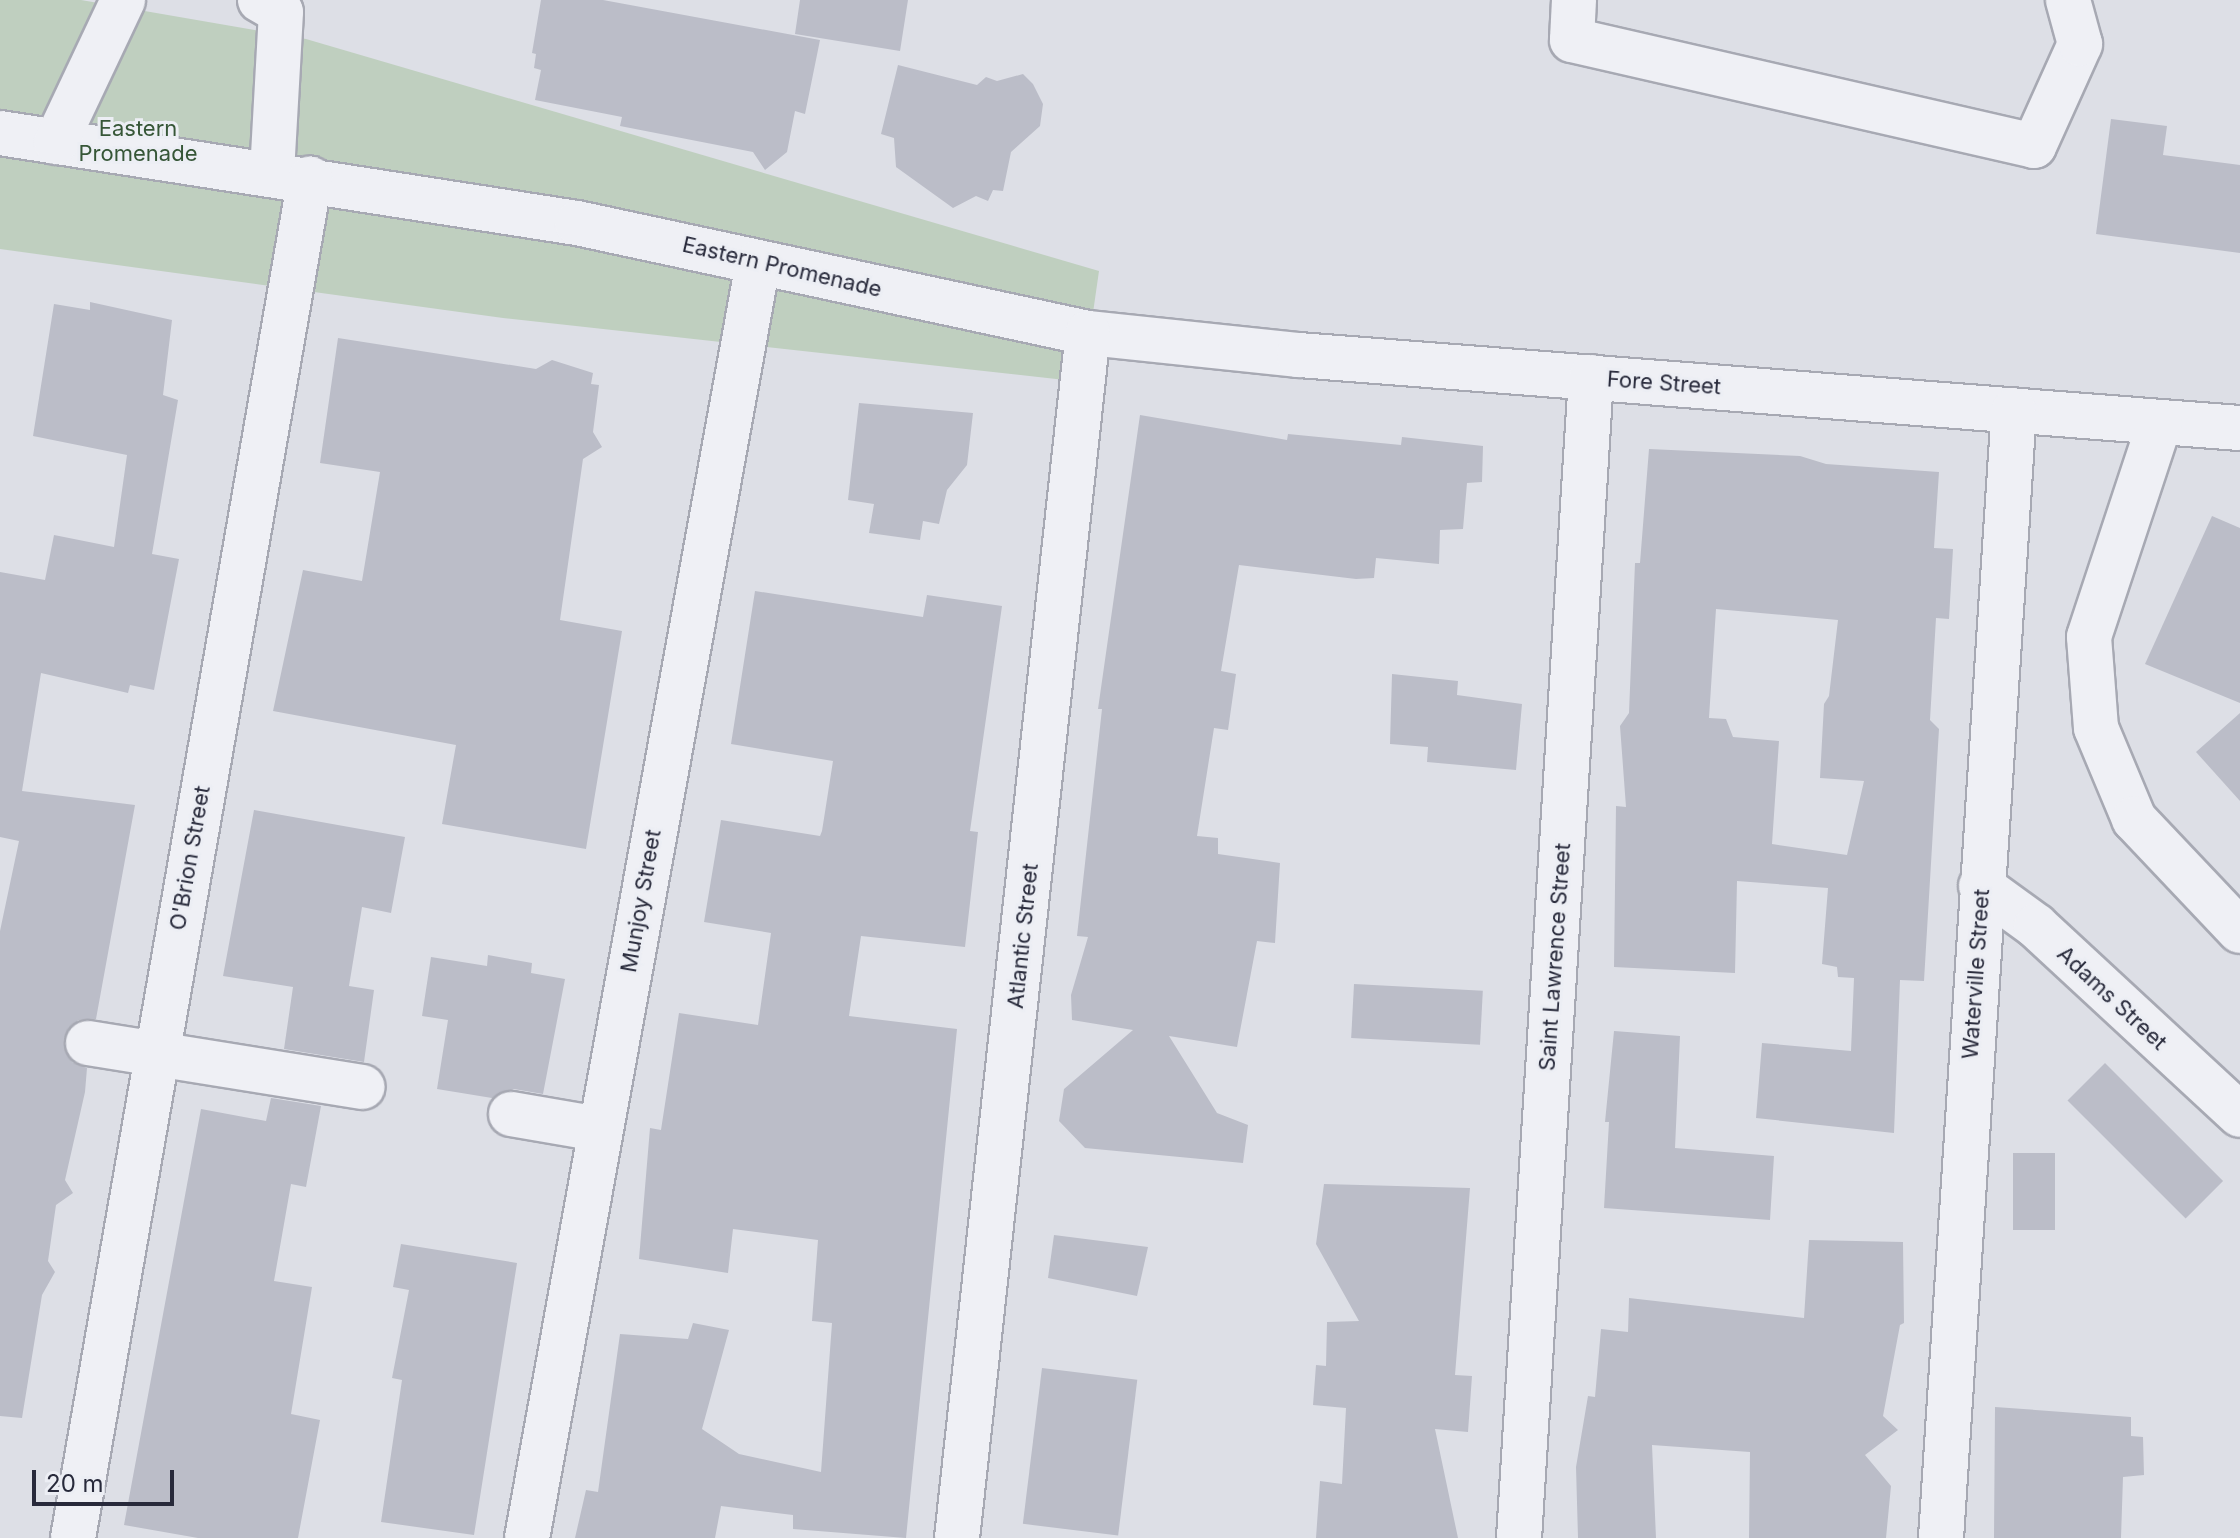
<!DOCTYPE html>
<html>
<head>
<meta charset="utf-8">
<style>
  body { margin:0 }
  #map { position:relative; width:2240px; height:1538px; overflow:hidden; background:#dddfe6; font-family:Inter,sans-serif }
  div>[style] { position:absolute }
  .green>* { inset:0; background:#bfcfbf }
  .building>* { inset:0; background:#bbbdc8; transform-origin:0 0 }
  .roads { filter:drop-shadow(2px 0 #a7a9b3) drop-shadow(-2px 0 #a7a9b3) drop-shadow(0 2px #a7a9b3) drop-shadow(0 -2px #a7a9b3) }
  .minor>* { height:44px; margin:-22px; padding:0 22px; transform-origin:22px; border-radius:22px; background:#eff0f5 }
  span { translate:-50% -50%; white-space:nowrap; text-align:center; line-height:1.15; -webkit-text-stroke:6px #eceef4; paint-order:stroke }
  .park-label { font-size:22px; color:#365637 }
  .street-label { font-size:22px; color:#282a3b }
  .scale { position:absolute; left:32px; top:1470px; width:142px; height:36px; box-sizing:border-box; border:4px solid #282a3b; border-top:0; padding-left:10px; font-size:24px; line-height:28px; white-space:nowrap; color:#282a3b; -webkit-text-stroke:6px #eceef4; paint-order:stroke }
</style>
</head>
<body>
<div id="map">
  <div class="green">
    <div style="clip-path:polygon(0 0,81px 0,306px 39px,1099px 271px,1083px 382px,503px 318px,0 249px)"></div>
  </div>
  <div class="building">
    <div style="clip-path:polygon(541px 0,603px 0,820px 40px,805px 114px,795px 111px,787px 152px,765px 170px,753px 152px,620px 126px,622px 117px,535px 100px,541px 70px,534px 68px,536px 54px,532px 53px)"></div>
    <div style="clip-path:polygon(800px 0,908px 0,900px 51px,795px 34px)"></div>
    <div style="clip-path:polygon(898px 65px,977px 85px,986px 77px,997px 81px,1023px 74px,1033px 84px,1043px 104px,1040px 126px,1011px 152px,1003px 191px,993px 190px,988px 201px,976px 196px,953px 208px,896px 167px,894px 138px,881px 134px)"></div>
    <div style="clip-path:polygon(2111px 119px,2167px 126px,2163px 155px,2240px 165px,2240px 253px,2096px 234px)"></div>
    <div style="clip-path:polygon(90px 302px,172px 320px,163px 395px,178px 400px,152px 554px,179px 559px,154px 690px,130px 685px,128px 693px,41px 673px,22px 791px,135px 805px,96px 1019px,78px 1020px,64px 1038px,72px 1062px,87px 1068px,85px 1092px,65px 1180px,73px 1193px,56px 1205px,48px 1261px,55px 1272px,42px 1295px,22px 1418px,0 1416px,0 931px,19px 841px,0 837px,0 572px,45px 580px,54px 535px,114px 547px,127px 455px,33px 436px,54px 304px,90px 310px)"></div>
    <div style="clip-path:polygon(338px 338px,536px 369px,552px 360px,593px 373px,591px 384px,599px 385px,593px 432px,602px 447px,583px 459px,560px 620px,622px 631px,586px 849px,442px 824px,456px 745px,273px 711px,303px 570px,362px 581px,380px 472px,320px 463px)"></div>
    <div style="clip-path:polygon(859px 403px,973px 413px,967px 465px,947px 490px,939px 524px,923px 521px,920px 540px,869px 533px,874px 504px,848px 500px)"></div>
    <div style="clip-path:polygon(1140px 415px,1287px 440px,1288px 434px,1401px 445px,1402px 437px,1483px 446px,1482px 482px,1467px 483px,1463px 529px,1440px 530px,1439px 564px,1376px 558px,1374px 578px,1356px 579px,1239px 565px,1221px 671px,1236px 674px,1228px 730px,1214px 728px,1197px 836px,1218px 838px,1218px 854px,1280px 863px,1275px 943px,1257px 941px,1237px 1047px,1169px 1036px,1217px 1113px,1248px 1125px,1243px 1163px,1085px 1148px,1059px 1121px,1064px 1089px,1133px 1030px,1072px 1020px,1071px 995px,1088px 937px,1077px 936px,1102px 709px,1098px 709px)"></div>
    <div style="clip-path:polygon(evenodd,1649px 449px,1800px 456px,1826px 464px,1939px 472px,1934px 548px,1953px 549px,1949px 619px,1936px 618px,1930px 720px,1939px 729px,1924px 981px,1900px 980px,1894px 1133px,1756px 1118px,1762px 1043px,1851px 1051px,1854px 978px,1838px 977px,1837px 967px,1822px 964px,1828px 888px,1737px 881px,1735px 973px,1614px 967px,1616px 806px,1626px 807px,1620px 726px,1629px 713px,1635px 563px,1640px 563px,1649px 449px,1716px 609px,1838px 620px,1829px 696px,1824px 704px,1820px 778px,1864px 781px,1847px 855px,1772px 844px,1779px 741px,1733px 737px,1726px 719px,1709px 718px,1716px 609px)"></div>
    <div style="clip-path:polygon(2212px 516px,2240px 528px,2240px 703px,2145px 664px)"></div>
    <div style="clip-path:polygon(755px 591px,923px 617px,927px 595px,1002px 606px,970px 831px,978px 832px,965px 947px,861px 936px,849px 1016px,957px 1029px,906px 1538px,793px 1529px,793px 1515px,721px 1506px,715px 1538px,575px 1538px,586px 1490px,598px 1492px,620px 1334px,688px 1339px,693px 1323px,729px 1330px,702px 1429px,739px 1454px,821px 1472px,832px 1323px,812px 1321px,818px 1240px,733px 1229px,728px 1273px,639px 1259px,650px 1128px,661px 1130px,679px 1013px,758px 1025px,771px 933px,704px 922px,721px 820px,820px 836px,822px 831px,833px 761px,731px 744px)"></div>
    <div style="clip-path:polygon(1392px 674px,1458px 681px,1457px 695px,1522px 704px,1516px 770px,1427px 762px,1428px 747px,1390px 744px)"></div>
    <div style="clip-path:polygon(2240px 713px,2240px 801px,2196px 752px)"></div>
    <div style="clip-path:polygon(254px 810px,405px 837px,391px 913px,362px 907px,349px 986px,374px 990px,364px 1062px,284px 1049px,293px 987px,223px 976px)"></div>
    <div style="clip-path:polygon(488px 955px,532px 963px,531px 973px,565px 979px,543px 1094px,514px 1089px,492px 1098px,437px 1089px,448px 1020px,422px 1016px,431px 957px,487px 966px)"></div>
    <div style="left:1354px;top:984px;width:129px;height:54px;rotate:3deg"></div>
    <div style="clip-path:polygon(1614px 1031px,1680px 1036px,1675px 1148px,1774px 1156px,1770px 1220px,1604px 1208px,1609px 1122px,1605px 1122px)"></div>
    <div style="left:2105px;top:1063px;width:167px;height:53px;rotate:45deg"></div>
    <div style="clip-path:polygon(271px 1098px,321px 1106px,306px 1187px,291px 1184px,274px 1281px,312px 1287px,291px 1414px,320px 1420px,298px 1538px,198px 1538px,124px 1525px,201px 1109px,266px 1121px)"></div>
    <div style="left:2013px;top:1153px;width:42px;height:77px"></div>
    <div style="clip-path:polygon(1324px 1184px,1470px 1188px,1455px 1375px,1472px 1376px,1468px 1432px,1435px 1429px,1458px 1538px,1316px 1538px,1320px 1481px,1342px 1484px,1346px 1408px,1313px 1405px,1316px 1365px,1326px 1366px,1327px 1322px,1359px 1321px,1316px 1244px)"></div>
    <div style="clip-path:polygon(1054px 1235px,1148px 1247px,1137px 1296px,1048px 1278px)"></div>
    <div style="clip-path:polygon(1809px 1240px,1903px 1242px,1904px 1323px,1900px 1325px,1883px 1416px,1898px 1430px,1865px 1455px,1891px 1486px,1886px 1538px,1749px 1538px,1750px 1452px,1652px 1445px,1656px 1538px,1578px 1538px,1576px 1467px,1588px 1396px,1595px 1397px,1601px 1329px,1628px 1332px,1629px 1298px,1804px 1318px)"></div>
    <div style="clip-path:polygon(401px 1244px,517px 1263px,474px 1535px,381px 1522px,402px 1380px,392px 1378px,409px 1290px,393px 1287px)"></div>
    <div style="left:1042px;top:1368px;width:96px;height:157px;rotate:7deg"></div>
    <div style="clip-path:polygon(1995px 1407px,2131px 1417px,2131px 1436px,2143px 1437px,2144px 1475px,2123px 1477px,2121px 1538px,1994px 1538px)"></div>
  </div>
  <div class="roads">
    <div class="minor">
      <div style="left:260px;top:0;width:24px;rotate:30deg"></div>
      <div style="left:281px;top:12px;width:161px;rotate:93.2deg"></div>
      <div style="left:1574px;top:0;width:40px;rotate:92.9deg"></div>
      <div style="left:1572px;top:40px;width:474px;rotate:12.9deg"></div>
      <div style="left:2034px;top:146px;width:112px;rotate:-65.7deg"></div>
      <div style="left:2080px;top:44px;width:46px;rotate:-105.3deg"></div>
      <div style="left:0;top:133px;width:584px;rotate:8.87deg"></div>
      <div style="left:577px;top:223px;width:523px;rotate:12.15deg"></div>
      <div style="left:1088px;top:333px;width:212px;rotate:6deg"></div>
      <div style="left:1299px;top:355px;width:944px;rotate:4.44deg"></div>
      <div style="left:56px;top:142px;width:157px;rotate:-64.7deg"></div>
      <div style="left:2160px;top:422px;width:226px;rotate:108.3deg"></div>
      <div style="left:2089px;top:637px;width:91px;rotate:85.6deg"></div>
      <div style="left:2096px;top:728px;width:99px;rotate:67.3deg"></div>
      <div style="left:2134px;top:819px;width:154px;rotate:46.6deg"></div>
      <div style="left:1981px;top:886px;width:68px;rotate:36deg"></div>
      <div style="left:2036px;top:926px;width:278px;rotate:42.8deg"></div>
      <div style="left:88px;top:1043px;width:278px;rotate:9.1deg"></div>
      <div style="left:511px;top:1114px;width:89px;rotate:9.7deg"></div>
      <div style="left:73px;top:1538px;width:1380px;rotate:-80.11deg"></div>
      <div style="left:527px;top:1538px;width:1296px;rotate:-79.73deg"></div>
      <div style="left:957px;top:1538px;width:1212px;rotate:-83.8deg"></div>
      <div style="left:1519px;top:1538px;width:1163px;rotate:-86.45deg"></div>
      <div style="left:1941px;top:1538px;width:1130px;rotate:-86.3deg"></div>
    </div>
  </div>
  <div class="park-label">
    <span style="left:138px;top:141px">Eastern<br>Promenade</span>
  </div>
  <div class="street-label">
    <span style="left:782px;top:267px;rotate:13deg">Eastern Promenade</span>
    <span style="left:1664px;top:383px;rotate:4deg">Fore Street</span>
    <span style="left:190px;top:858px;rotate:-80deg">O'Brion Street</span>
    <span style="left:641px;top:901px;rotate:-80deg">Munjoy Street</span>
    <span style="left:1023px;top:936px;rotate:-84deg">Atlantic Street</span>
    <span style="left:1555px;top:957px;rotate:-86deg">Saint Lawrence Street</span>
    <span style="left:1976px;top:974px;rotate:-86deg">Waterville Street</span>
    <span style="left:2112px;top:998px;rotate:43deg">Adams Street</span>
  </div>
  <div class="scale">20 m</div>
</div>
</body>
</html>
